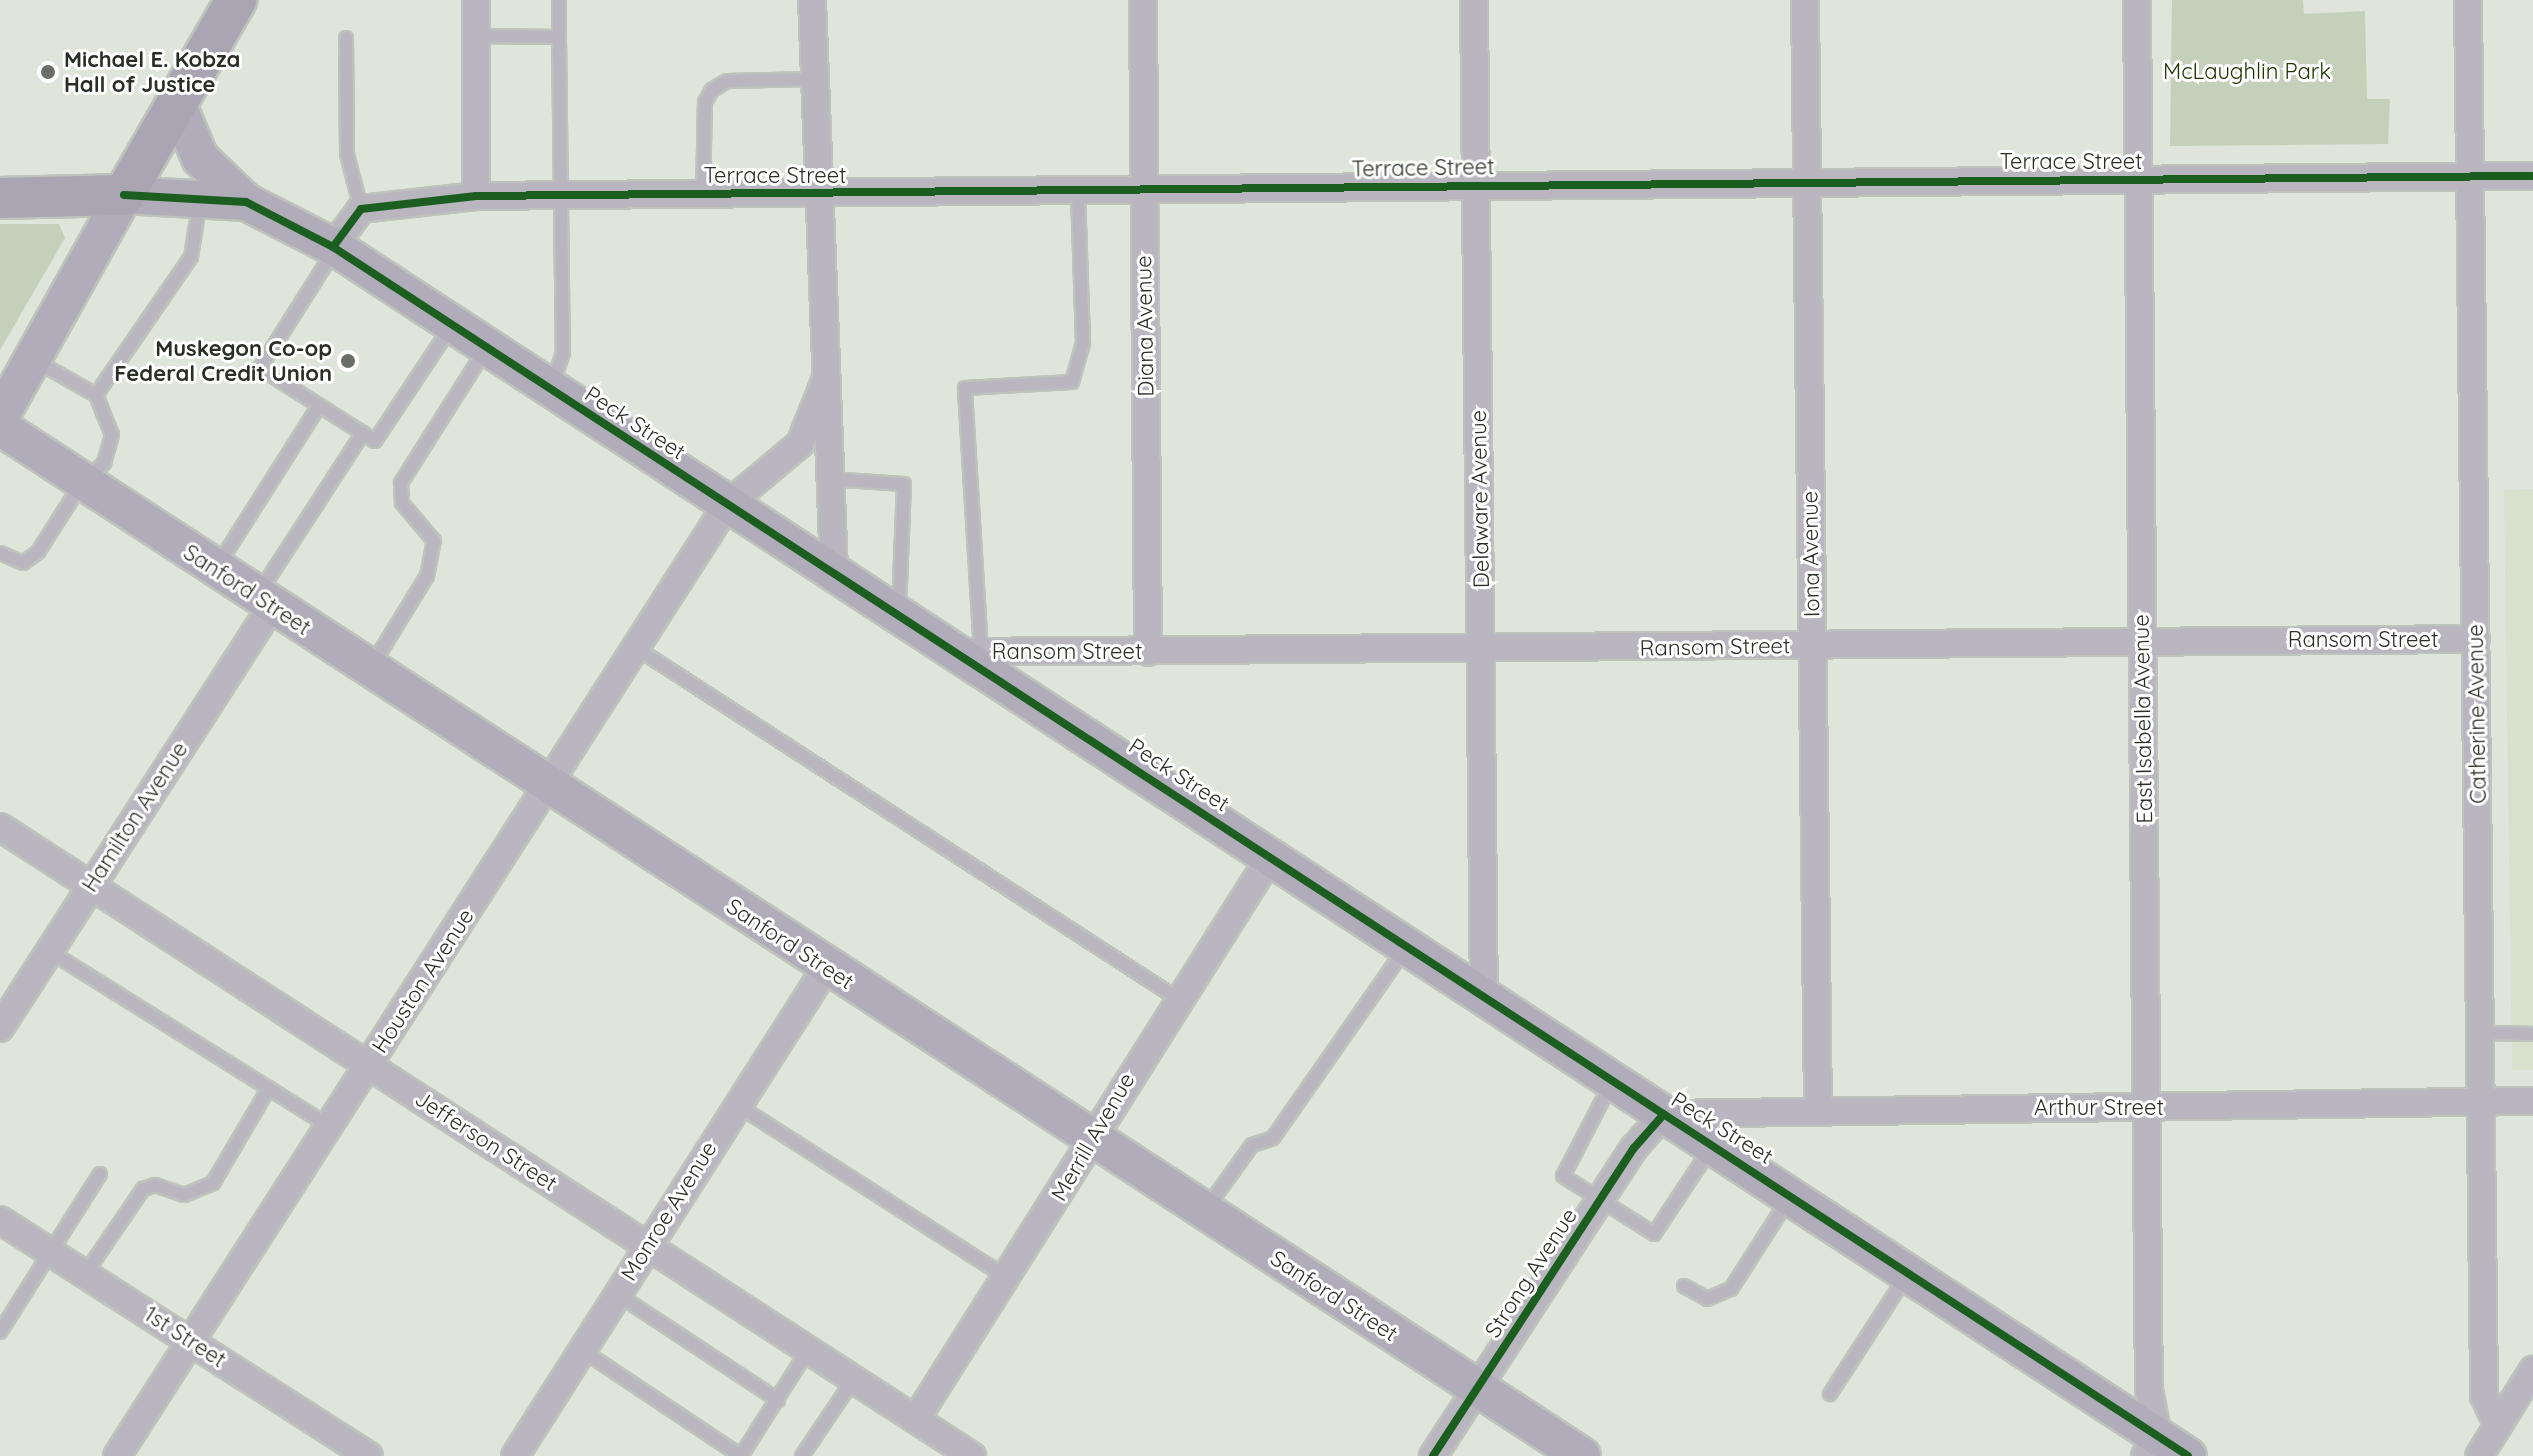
<!DOCTYPE html>
<html>
<head>
<meta charset="utf-8">
<style>
  body { margin:0 }
  #map { position:relative; width:2533px; height:1456px; overflow:hidden; background:#dfe5da; font-family:Quicksand,sans-serif }
  div>[style] { position:absolute }
  .built>* { inset:0; background:#d7e1cd }
  .green>* { inset:0; background:#c5d0bb }
  .roads { filter:drop-shadow(2px 0 #bec3bb) drop-shadow(-2px 0 #bec3bb) drop-shadow(0 2px #bec3bb) drop-shadow(0 -2px #bec3bb) }
  .lane>* { height:12px; margin:-6px; padding:0 6px; transform-origin:6px; border-radius:6px; background:#bab6c0 }
  .street>* { height:26px; margin:-13px; padding:0 13px; transform-origin:13px; border-radius:13px; background:#bab6c0 }
  .secondary>* { height:36px; margin:-18px; padding:0 18px; transform-origin:18px; border-radius:18px; background:#b1acb9 }
  .primary>* { height:40px; margin:-20px; padding:0 20px; transform-origin:20px; border-radius:20px; background:#aaa5b3 }
  .cycleway>* { height:8px; margin:-4px; padding:0 4px; transform-origin:4px; border-radius:4px; background:#1b5e20 }
  .dots>* { width:22px; height:22px; translate:-50% -50%; box-sizing:border-box; border:4px solid #fff; border-radius:50% }
  span { translate:-50% -50%; white-space:nowrap; text-align:center; line-height:1.15; -webkit-text-stroke:6px #fff; paint-order:stroke }
  .poi-label { font-size:22px; color:#2a2e27; font-weight:700 }
  .left { translate:0 -50%; text-align:left }
  .right { translate:-100% -50%; text-align:right }
  .park-label { font-size:22px; color:#203601 }
  .street-label { font-size:22px; color:#2a2e27 }
</style>
</head>
<body>
<div id="map">
  <div class="built">
    <div style="clip-path:polygon(2533px 489px,2533px 1070px,2512px 1070px,2504px 490px)"></div>
  </div>
  <div class="green">
    <div style="clip-path:polygon(2172px 0,2303px 0,2304px 14px,2365px 11px,2367px 99px,2390px 99px,2388px 144px,2170px 146px)"></div>
    <div style="clip-path:polygon(0 224px,59px 224px,65px 238px,0 350px)"></div>
  </div>
  <div class="roads">
    <div class="lane">
      <div style="left:476px;top:36px;width:83px;rotate:0.7deg"></div>
      <div style="left:559px;top:37px;width:316px;rotate:89.3deg"></div>
      <div style="left:563px;top:353px;width:34px;rotate:109deg"></div>
      <div style="left:559px;top:37px;width:37px;rotate:-90deg"></div>
      <div style="left:346px;top:38px;width:116px;rotate:89.5deg"></div>
      <div style="left:347px;top:154px;width:57px;rotate:75.7deg"></div>
      <div style="left:703px;top:195px;width:93px;rotate:-88.8deg"></div>
      <div style="left:705px;top:102px;width:14px;rotate:-60deg"></div>
      <div style="left:712px;top:90px;width:17px;rotate:-31deg"></div>
      <div style="left:727px;top:81px;width:86px;rotate:-1.3deg"></div>
      <div style="left:334px;top:251px;width:138px;rotate:122.3deg"></div>
      <div style="left:260px;top:368px;width:136px;rotate:32.4deg"></div>
      <div style="left:375px;top:441px;width:139px;rotate:-56.4deg"></div>
      <div style="left:36px;top:361px;width:69px;rotate:29.5deg"></div>
      <div style="left:96px;top:395px;width:168px;rotate:-55.5deg"></div>
      <div style="left:191px;top:257px;width:57px;rotate:-80.9deg"></div>
      <div style="left:829px;top:479px;width:75px;rotate:3.8deg"></div>
      <div style="left:904px;top:484px;width:126px;rotate:92.3deg"></div>
      <div style="left:0;top:553px;width:25px;rotate:23deg"></div>
      <div style="left:23px;top:563px;width:19px;rotate:-36deg"></div>
      <div style="left:38px;top:552px;width:82px;rotate:-57.5deg"></div>
      <div style="left:82px;top:483px;width:30px;rotate:-42deg"></div>
      <div style="left:104px;top:463px;width:29px;rotate:-74deg"></div>
      <div style="left:112px;top:435px;width:43px;rotate:-111.8deg"></div>
      <div style="left:218px;top:565px;width:188px;rotate:-57.6deg"></div>
      <div style="left:259px;top:593px;width:191px;rotate:-57deg"></div>
      <div style="left:638px;top:649px;width:644px;rotate:32.95deg"></div>
      <div style="left:981px;top:652px;width:264px;rotate:-93.5deg"></div>
      <div style="left:965px;top:388px;width:107px;rotate:-3.2deg"></div>
      <div style="left:1072px;top:382px;width:41px;rotate:-74.2deg"></div>
      <div style="left:1083px;top:343px;width:153px;rotate:-91.9deg"></div>
      <div style="left:371px;top:667px;width:107px;rotate:-58.4deg"></div>
      <div style="left:427px;top:576px;width:36px;rotate:-79deg"></div>
      <div style="left:434px;top:541px;width:50px;rotate:-130.1deg"></div>
      <div style="left:402px;top:503px;width:20px;rotate:-93deg"></div>
      <div style="left:401px;top:483px;width:157px;rotate:-57.7deg"></div>
      <div style="left:49px;top:951px;width:330px;rotate:32deg"></div>
      <div style="left:2481px;top:1033px;width:52px;rotate:1.1deg"></div>
      <div style="left:1612px;top:1082px;width:106px;rotate:117.5deg"></div>
      <div style="left:1563px;top:1176px;width:108px;rotate:32.5deg"></div>
      <div style="left:1654px;top:1234px;width:103px;rotate:-56.5deg"></div>
      <div style="left:737px;top:1105px;width:321px;rotate:32.6deg"></div>
      <div style="left:1206px;top:1209px;width:79px;rotate:-54.3deg"></div>
      <div style="left:1252px;top:1145px;width:22px;rotate:-18deg"></div>
      <div style="left:1273px;top:1138px;width:229px;rotate:-55.1deg"></div>
      <div style="left:85px;top:1274px;width:103px;rotate:-55.7deg"></div>
      <div style="left:143px;top:1189px;width:13px;rotate:-18deg"></div>
      <div style="left:155px;top:1185px;width:31px;rotate:19deg"></div>
      <div style="left:184px;top:1195px;width:31px;rotate:-22deg"></div>
      <div style="left:213px;top:1183px;width:110px;rotate:-59.5deg"></div>
      <div style="left:1684px;top:1286px;width:26px;rotate:29deg"></div>
      <div style="left:1707px;top:1299px;width:26px;rotate:-23deg"></div>
      <div style="left:1731px;top:1289px;width:106px;rotate:-57.4deg"></div>
      <div style="left:617px;top:1294px;width:193px;rotate:33.4deg"></div>
      <div style="left:0;top:1332px;width:187px;rotate:-57.7deg"></div>
      <div style="left:582px;top:1350px;width:191px;rotate:33.7deg"></div>
      <div style="left:1830px;top:1394px;width:142px;rotate:-57.1deg"></div>
      <div style="left:741px;top:1456px;width:125px;rotate:-57.7deg"></div>
      <div style="left:802px;top:1456px;width:93px;rotate:-56deg"></div>
    </div>
    <div class="street">
      <div style="left:812px;top:0;width:571px;rotate:87.79deg"></div>
      <div style="left:1143px;top:0;width:652px;rotate:89.56deg"></div>
      <div style="left:1474px;top:0;width:999px;rotate:89.43deg"></div>
      <div style="left:1805px;top:0;width:1108px;rotate:89.33deg"></div>
      <div style="left:2137px;top:0;width:1390px;rotate:89.51deg"></div>
      <div style="left:2149px;top:1390px;width:47px;rotate:78.9deg"></div>
      <div style="left:2158px;top:1436px;width:24px;rotate:123deg"></div>
      <div style="left:2468px;top:0;width:1396px;rotate:89.34deg"></div>
      <div style="left:2484px;top:1396px;width:33px;rotate:65deg"></div>
      <div style="left:476px;top:196px;width:196px;rotate:-90deg"></div>
      <div style="left:333px;top:247px;width:47px;rotate:-53.6deg"></div>
      <div style="left:361px;top:209px;width:116px;rotate:-6.4deg"></div>
      <div style="left:476px;top:196px;width:2057px;rotate:-0.56deg"></div>
      <div style="left:955px;top:652px;width:1521px;rotate:-0.49deg"></div>
      <div style="left:0;top:827px;width:1158px;rotate:32.91deg"></div>
      <div style="left:0;top:1028px;width:502px;rotate:-57.2deg"></div>
      <div style="left:0;top:1220px;width:438px;rotate:32.6deg"></div>
      <div style="left:916px;top:1419px;width:666px;rotate:-57.77deg"></div>
      <div style="left:117px;top:1456px;width:1130px;rotate:-57.32deg"></div>
      <div style="left:727px;top:505px;width:95px;rotate:-39.9deg"></div>
      <div style="left:800px;top:444px;width:68px;rotate:-68.4deg"></div>
      <div style="left:515px;top:1456px;width:579px;rotate:-57.49deg"></div>
      <div style="left:1433px;top:1456px;width:368px;rotate:-56.9deg"></div>
      <div style="left:1634px;top:1148px;width:45px;rotate:-48.6deg"></div>
      <div style="left:1664px;top:1114px;width:869px;rotate:-0.86deg"></div>
      <div style="left:2479px;top:1456px;width:102px;rotate:-57.9deg"></div>
    </div>
    <div class="secondary">
      <div style="left:177px;top:103px;width:60px;rotate:67.3deg"></div>
      <div style="left:200px;top:158px;width:64px;rotate:43.7deg"></div>
      <div style="left:0;top:417px;width:254px;rotate:-60.8deg"></div>
      <div style="left:124px;top:195px;width:122px;rotate:3.3deg"></div>
      <div style="left:246px;top:202px;width:101px;rotate:27.1deg"></div>
      <div style="left:336px;top:248px;width:2211px;rotate:33.12deg"></div>
      <div style="left:0;top:427px;width:1887px;rotate:33.04deg"></div>
    </div>
    <div class="primary">
      <div style="left:0;top:198px;width:124px;rotate:-1.4deg"></div>
      <div style="left:124px;top:195px;width:225px;rotate:-60.1deg"></div>
    </div>
  </div>
  <div class="cycleway">
    <div style="left:124px;top:195px;width:122px;rotate:3.3deg"></div>
    <div style="left:246px;top:202px;width:98px;rotate:27.3deg"></div>
    <div style="left:333px;top:247px;width:2214px;rotate:33.09deg"></div>
    <div style="left:333px;top:247px;width:47px;rotate:-53.6deg"></div>
    <div style="left:361px;top:209px;width:116px;rotate:-6.4deg"></div>
    <div style="left:476px;top:196px;width:2057px;rotate:-0.56deg"></div>
    <div style="left:1433px;top:1456px;width:368px;rotate:-56.9deg"></div>
    <div style="left:1634px;top:1148px;width:45px;rotate:-48.6deg"></div>
  </div>
  <div class="dots">
    <div style="left:48px;top:72px;background:#696e66"></div>
    <div style="left:348px;top:361px;background:#696e66"></div>
  </div>
  <div class="poi-label">
    <span class="left" style="left:64px;top:72px">Michael E. Kobza<br>Hall of Justice</span>
    <span class="right" style="left:332px;top:361px">Muskegon Co-op<br>Federal Credit Union</span>
  </div>
  <div class="park-label">
    <span style="left:2247px;top:72px">McLaughlin Park</span>
  </div>
  <div class="street-label">
    <span style="left:2071px;top:162px">Terrace Street</span>
    <span style="left:1423px;top:168px;rotate:-1deg">Terrace Street</span>
    <span style="left:775px;top:176px">Terrace Street</span>
    <span style="left:1145px;top:326px;rotate:-91deg">Diana Avenue</span>
    <span style="left:635px;top:423px;rotate:33deg">Peck Street</span>
    <span style="left:1480px;top:499px;rotate:-91deg">Delaware Avenue</span>
    <span style="left:1811px;top:554px;rotate:-91deg">Iona Avenue</span>
    <span style="left:247px;top:590px;rotate:33deg">Sanford Street</span>
    <span style="left:2363px;top:640px">Ransom Street</span>
    <span style="left:1715px;top:647px;rotate:-1deg">Ransom Street</span>
    <span style="left:1067px;top:652px">Ransom Street</span>
    <span style="left:2477px;top:714px;rotate:-91deg">Catherine Avenue</span>
    <span style="left:2143px;top:719px;rotate:-91deg">East Isabella Avenue</span>
    <span style="left:1179px;top:775px;rotate:33deg">Peck Street</span>
    <span style="left:135px;top:817px;rotate:-57deg">Hamilton Avenue</span>
    <span style="left:790px;top:944px;rotate:33deg">Sanford Street</span>
    <span style="left:423px;top:981px;rotate:-57deg">Houston Avenue</span>
    <span style="left:2099px;top:1108px">Arthur Street</span>
    <span style="left:1722px;top:1128px;rotate:32deg">Peck Street</span>
    <span style="left:1093px;top:1137px;rotate:-60deg">Merrill Avenue</span>
    <span style="left:486px;top:1141px;rotate:33deg">Jefferson Street</span>
    <span style="left:669px;top:1211px;rotate:-58deg">Monroe Avenue</span>
    <span style="left:1531px;top:1273px;rotate:-57deg">Strong Avenue</span>
    <span style="left:1334px;top:1296px;rotate:33deg">Sanford Street</span>
    <span style="left:185px;top:1337px;rotate:33deg">1st Street</span>
  </div>
</div>
</body>
</html>
